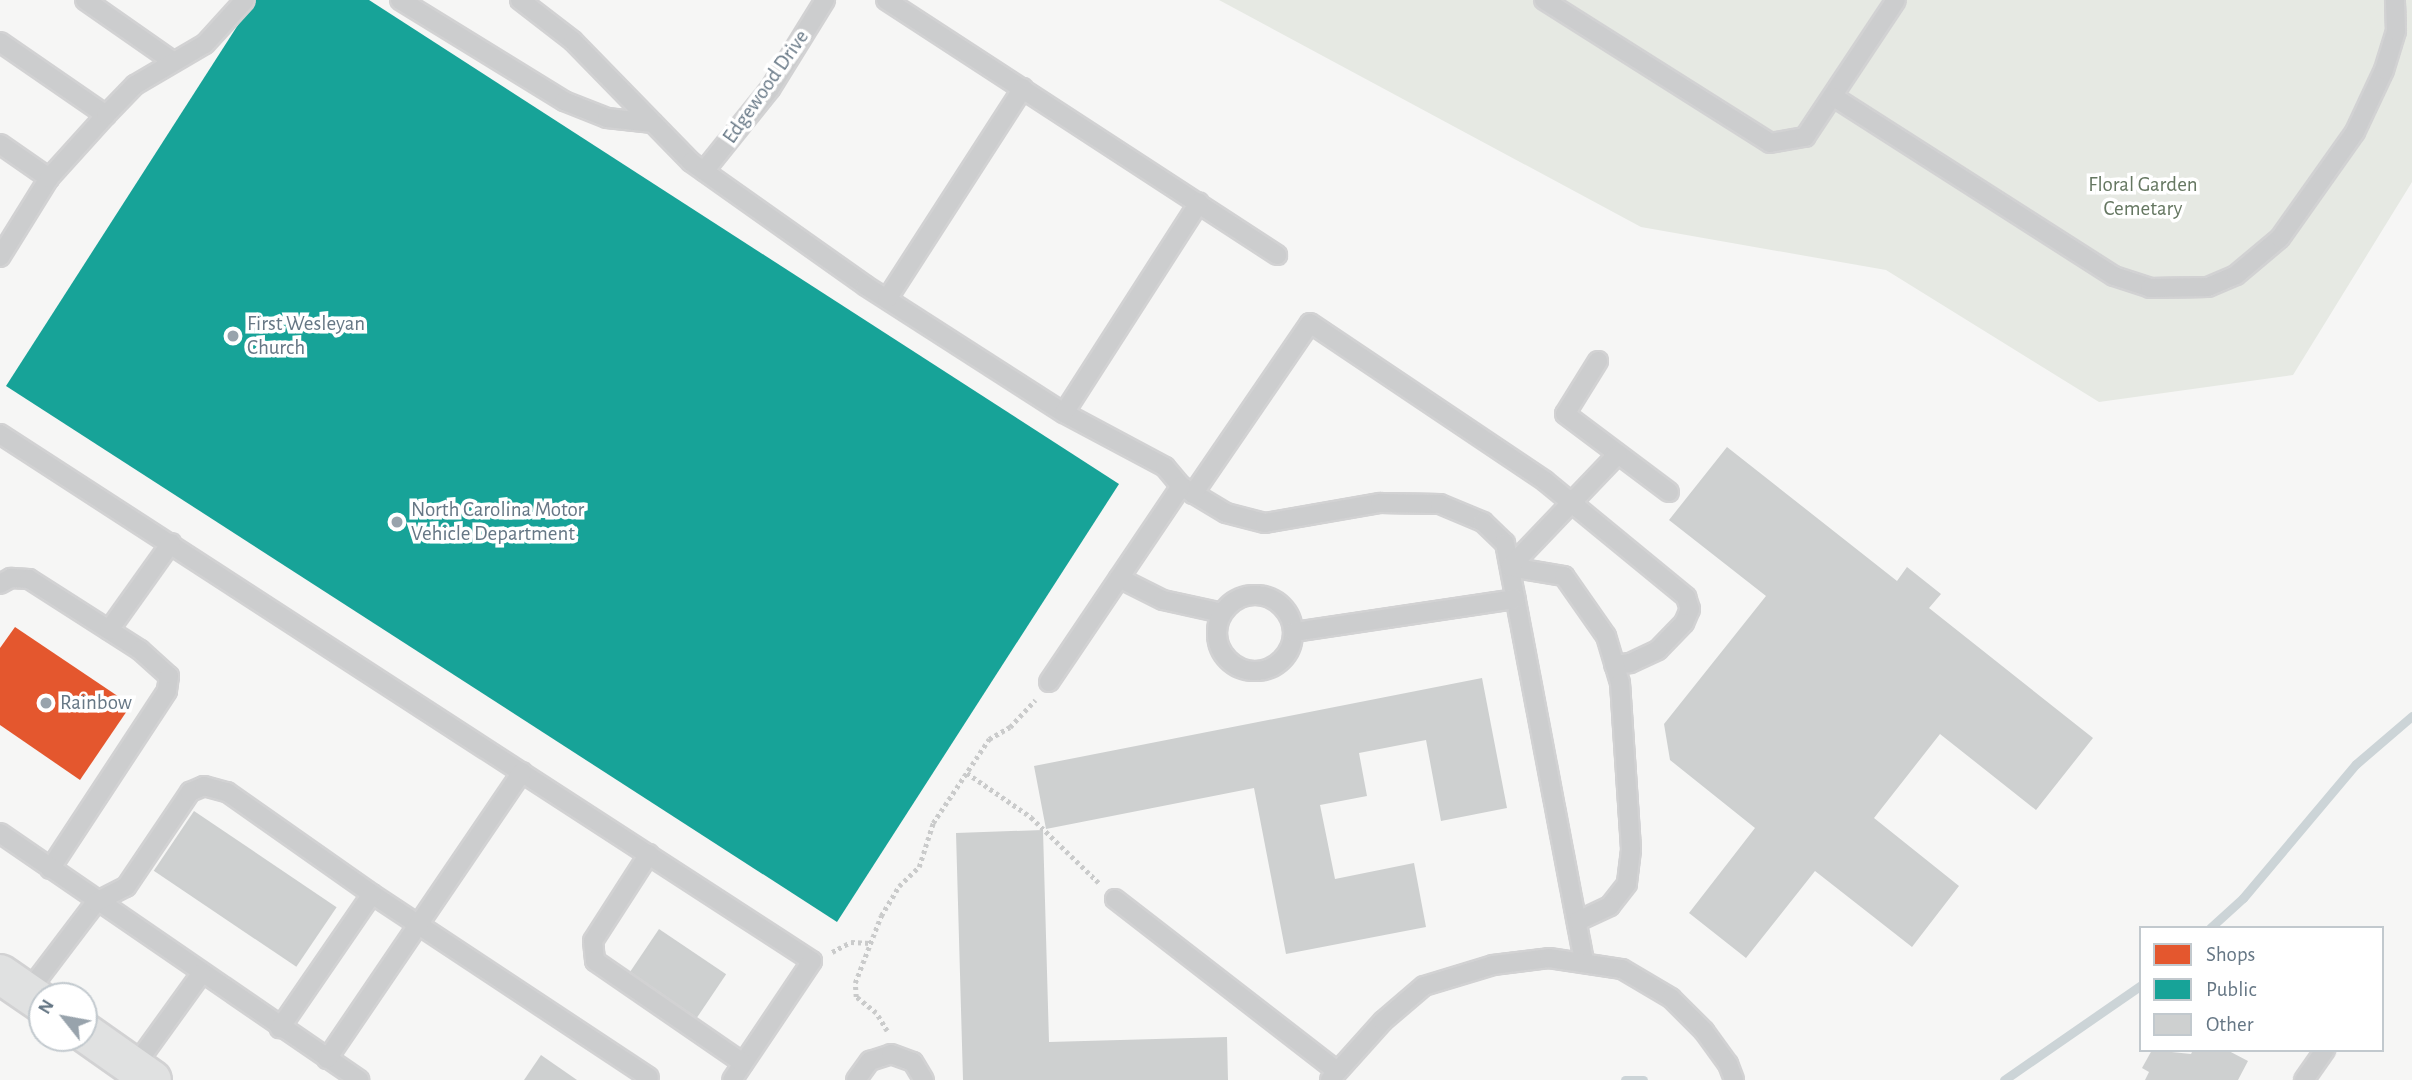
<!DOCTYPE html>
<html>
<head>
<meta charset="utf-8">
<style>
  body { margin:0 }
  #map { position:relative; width:2412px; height:1080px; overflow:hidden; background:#f6f6f5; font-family:"Alegreya Sans",sans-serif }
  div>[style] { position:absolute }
  .green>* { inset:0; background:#e6e9e3 }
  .shops>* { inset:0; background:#e4572e }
  .public>* { inset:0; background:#17a398 }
  .stream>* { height:9px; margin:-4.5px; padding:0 4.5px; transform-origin:4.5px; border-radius:4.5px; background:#ccd4d7 }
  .building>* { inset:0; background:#ced0d0; transform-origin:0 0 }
  .path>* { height:4.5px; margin-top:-2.25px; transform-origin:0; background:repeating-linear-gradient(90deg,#cacbcb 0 3.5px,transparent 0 7px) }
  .roads { filter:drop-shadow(2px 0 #d2d2d3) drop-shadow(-2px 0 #d2d2d3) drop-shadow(0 2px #d2d2d3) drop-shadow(0 -2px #d2d2d3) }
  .lane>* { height:18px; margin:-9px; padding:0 9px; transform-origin:9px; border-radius:9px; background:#cccdce }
  .lane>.ring { margin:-9px; padding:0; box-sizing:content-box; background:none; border:18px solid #cccdce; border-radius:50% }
  .primary>* { height:38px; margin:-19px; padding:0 19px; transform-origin:19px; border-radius:19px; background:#e0e1e1 }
  .dots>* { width:19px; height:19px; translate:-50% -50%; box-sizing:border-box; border:4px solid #fff; border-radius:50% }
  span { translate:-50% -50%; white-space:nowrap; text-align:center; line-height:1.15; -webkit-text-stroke:7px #fff; paint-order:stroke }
  .street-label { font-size:21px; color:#667785 }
  .park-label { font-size:21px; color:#657761 }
  .poi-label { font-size:21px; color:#667785 }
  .left { translate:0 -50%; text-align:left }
  .legend { position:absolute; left:2139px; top:926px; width:245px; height:126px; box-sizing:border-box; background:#fff; border:2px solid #c2c9ce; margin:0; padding:9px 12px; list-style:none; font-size:21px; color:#667785 }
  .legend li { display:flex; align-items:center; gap:14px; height:35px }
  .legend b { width:35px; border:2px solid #c2c9ce }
  .north { position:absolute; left:28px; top:982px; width:70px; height:70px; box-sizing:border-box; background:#fff; border:2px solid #c2c9ce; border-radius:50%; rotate:301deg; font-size:19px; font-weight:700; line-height:28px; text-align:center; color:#667785 }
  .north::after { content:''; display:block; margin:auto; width:24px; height:32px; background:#98a3ac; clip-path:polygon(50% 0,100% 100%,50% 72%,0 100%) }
</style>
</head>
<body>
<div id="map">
  <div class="green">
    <div style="clip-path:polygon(1219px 0,2412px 0,2412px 182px,2293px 375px,2099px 402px,1886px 270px,1641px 227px)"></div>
  </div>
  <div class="shops">
    <div style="clip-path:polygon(15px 627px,131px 705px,80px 780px,0 725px,0 648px)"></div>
  </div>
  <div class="public">
    <div style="clip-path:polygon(254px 0,369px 0,1119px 484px,837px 922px,6px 386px)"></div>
  </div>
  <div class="stream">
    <div style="left:2210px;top:928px;width:45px;rotate:-42.3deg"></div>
    <div style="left:2243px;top:898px;width:175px;rotate:-49.9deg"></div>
    <div style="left:2356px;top:764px;width:74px;rotate:-40.6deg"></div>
    <div style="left:1625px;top:1080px;width:18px"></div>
    <div style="left:2004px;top:1080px;width:167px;rotate:-34.7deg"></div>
  </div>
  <div class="building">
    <div style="clip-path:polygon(1727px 447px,1897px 581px,1907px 567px,1941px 594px,1929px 608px,2093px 738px,2036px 810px,1940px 734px,1874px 818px,1959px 886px,1912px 947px,1815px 871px,1746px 958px,1689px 913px,1755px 828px,1670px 760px,1664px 724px,1766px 596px,1669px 520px)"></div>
    <div style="clip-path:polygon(1482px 678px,1507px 808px,1441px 821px,1426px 740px,1359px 753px,1367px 796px,1320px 805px,1335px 879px,1414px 863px,1426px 927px,1286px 954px,1254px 788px,1046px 829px,1034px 766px)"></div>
    <div style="left:194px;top:811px;width:172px;height:72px;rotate:34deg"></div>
    <div style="clip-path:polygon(1043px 830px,1049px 1042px,1227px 1037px,1228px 1080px,963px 1080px,956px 833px)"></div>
    <div style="left:659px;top:929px;width:81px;height:54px;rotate:34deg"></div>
    <div style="clip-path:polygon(2152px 1050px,2191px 1054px,2193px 1050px,2227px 1050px,2248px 1061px,2238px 1080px,2145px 1080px,2149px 1072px,2142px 1068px)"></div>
    <div style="clip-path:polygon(541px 1055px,577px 1080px,524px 1080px)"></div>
  </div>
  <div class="path">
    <div style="left:967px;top:773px;width:78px;rotate:34.5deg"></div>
    <div style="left:1031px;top:817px;width:95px;rotate:44.1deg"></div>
    <div style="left:832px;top:952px;width:21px;rotate:-28deg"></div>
    <div style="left:851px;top:942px;width:20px;rotate:3deg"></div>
    <div style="left:887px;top:1031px;width:21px;rotate:-121deg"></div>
    <div style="left:876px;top:1013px;width:26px;rotate:-141deg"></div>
    <div style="left:856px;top:997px;width:14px;rotate:-94deg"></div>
    <div style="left:855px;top:983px;width:72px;rotate:-68.8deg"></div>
    <div style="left:881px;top:916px;width:35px;rotate:-59deg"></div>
    <div style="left:899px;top:886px;width:28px;rotate:-44deg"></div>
    <div style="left:919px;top:867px;width:46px;rotate:-72.3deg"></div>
    <div style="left:933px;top:823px;width:101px;rotate:-56.3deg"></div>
    <div style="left:989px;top:739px;width:24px;rotate:-30deg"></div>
    <div style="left:1010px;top:727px;width:37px;rotate:-47deg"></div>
  </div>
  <div class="roads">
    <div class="lane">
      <div style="left:85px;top:0;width:108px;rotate:34.9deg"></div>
      <div style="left:400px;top:0;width:193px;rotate:31.6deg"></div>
      <div style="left:564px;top:101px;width:46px;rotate:21.6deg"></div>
      <div style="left:607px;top:118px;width:46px;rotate:6.2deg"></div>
      <div style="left:520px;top:0;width:67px;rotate:37.7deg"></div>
      <div style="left:573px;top:41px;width:169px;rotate:45.7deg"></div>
      <div style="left:691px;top:162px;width:214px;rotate:35.3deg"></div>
      <div style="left:866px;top:286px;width:235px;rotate:32.7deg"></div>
      <div style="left:1064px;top:413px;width:115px;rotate:28.1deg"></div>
      <div style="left:1165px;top:467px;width:25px;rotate:50deg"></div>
      <div style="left:1181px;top:486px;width:52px;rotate:31deg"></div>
      <div style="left:1226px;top:513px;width:40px;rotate:14.4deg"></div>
      <div style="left:1265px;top:523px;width:117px;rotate:-9.9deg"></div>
      <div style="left:1380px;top:503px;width:60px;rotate:1deg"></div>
      <div style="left:1440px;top:504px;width:47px;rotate:22.7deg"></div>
      <div style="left:1483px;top:522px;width:30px;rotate:44deg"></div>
      <div style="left:1505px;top:543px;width:427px;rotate:79.3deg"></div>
      <div style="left:886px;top:0;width:467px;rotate:33.1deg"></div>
      <div style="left:1544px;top:0;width:267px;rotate:32.3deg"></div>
      <div style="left:1770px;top:143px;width:36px;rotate:-10deg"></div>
      <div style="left:1805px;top:137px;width:164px;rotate:-56.4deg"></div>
      <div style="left:0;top:42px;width:129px;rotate:34.6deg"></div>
      <div style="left:1834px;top:97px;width:332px;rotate:32.6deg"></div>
      <div style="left:2114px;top:276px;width:38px;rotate:18deg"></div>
      <div style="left:2150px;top:288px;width:58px;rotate:-1deg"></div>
      <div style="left:2208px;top:287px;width:30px;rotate:-23deg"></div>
      <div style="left:2236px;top:275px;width:57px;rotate:-40.1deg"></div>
      <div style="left:2280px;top:238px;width:130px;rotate:-54.7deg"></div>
      <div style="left:2355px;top:132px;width:68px;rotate:-64.9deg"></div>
      <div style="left:2384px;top:70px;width:41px;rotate:-72.9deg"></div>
      <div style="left:2396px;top:31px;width:31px;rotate:-92deg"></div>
      <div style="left:0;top:144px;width:60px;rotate:34.8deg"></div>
      <div style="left:704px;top:171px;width:105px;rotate:-51.2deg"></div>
      <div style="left:770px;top:89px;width:105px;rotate:-58.3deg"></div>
      <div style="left:0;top:257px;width:93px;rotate:-58.2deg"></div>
      <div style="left:49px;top:178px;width:85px;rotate:-47.9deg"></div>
      <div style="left:106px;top:115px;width:42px;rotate:-46deg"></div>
      <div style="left:135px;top:85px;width:81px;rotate:-30.4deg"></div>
      <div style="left:205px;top:44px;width:59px;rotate:-47.7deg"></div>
      <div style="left:887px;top:299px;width:251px;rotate:-57.2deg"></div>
      <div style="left:1598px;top:361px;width:62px;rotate:121.9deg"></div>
      <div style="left:1565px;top:414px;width:130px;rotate:36.9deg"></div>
      <div style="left:1064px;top:413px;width:250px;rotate:-57.3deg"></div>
      <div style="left:0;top:434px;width:968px;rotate:32.98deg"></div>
      <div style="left:812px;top:961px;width:143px;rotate:123.9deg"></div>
      <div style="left:1193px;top:494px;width:207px;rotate:-55.6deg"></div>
      <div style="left:1310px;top:323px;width:283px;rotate:33.9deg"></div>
      <div style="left:1545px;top:481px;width:183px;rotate:39.4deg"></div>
      <div style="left:1686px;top:597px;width:13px;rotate:72deg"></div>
      <div style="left:1690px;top:609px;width:15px;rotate:113deg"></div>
      <div style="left:1684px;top:623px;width:37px;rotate:134deg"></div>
      <div style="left:1658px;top:650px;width:31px;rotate:155deg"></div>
      <div style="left:1630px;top:663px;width:16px;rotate:173deg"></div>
      <div style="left:1510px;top:567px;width:55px;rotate:9.5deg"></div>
      <div style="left:1564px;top:576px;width:73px;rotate:55deg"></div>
      <div style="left:1606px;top:636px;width:49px;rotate:73.4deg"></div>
      <div style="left:1620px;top:683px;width:167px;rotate:86.2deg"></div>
      <div style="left:1631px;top:850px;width:34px;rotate:97deg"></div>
      <div style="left:1627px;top:884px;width:28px;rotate:128deg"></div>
      <div style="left:1610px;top:906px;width:35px;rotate:155deg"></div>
      <div style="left:1510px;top:567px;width:156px;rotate:-46.3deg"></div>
      <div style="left:1119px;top:578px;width:49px;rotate:26.6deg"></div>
      <div style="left:1163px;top:600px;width:60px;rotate:12.4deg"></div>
      <div style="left:0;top:584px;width:13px;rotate:-29deg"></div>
      <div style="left:11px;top:578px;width:18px;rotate:3deg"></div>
      <div style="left:29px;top:579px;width:132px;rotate:32.6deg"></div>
      <div style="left:140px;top:650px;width:39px;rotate:42deg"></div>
      <div style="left:169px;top:676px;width:15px;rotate:98deg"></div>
      <div style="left:167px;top:691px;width:213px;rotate:123.3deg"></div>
      <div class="ring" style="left:1217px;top:595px;width:58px;height:58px"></div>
      <div style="left:109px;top:630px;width:107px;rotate:-54.5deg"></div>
      <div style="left:1294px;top:632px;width:224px;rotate:-8.5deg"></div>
      <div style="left:1049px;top:682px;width:236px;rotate:-56deg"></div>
      <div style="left:0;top:833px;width:436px;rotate:34.5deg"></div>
      <div style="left:649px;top:854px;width:103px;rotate:122.8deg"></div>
      <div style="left:593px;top:941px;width:20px;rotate:84deg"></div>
      <div style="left:595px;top:961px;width:180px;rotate:34.6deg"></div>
      <div style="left:372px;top:894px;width:332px;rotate:33.5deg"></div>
      <div style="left:1115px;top:899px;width:281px;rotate:37.8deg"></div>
      <div style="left:27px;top:993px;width:114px;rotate:-52.8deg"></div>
      <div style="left:96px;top:902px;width:34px;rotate:-27deg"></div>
      <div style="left:126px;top:887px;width:115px;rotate:-56deg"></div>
      <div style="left:190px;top:792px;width:15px;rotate:-23deg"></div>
      <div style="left:204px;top:786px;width:24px;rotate:15deg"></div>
      <div style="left:227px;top:792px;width:177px;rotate:35.1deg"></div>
      <div style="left:372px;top:894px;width:163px;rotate:124.5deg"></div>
      <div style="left:327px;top:1059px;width:347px;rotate:-55.8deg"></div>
      <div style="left:134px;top:1067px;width:115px;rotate:-54.2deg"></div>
      <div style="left:856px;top:1080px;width:24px;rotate:-54deg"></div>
      <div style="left:870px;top:1061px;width:22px;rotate:-18deg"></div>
      <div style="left:891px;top:1054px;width:23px;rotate:20deg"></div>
      <div style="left:913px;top:1062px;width:21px;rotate:59deg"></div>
      <div style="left:1330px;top:1080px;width:79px;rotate:-48.1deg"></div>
      <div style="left:1383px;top:1021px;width:54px;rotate:-40.5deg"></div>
      <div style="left:1424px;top:986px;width:72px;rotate:-16.9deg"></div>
      <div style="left:1493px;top:965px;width:56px;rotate:-7.1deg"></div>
      <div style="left:1549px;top:958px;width:74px;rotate:8.6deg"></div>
      <div style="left:1622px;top:969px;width:57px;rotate:30.6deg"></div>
      <div style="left:1671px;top:998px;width:47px;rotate:45deg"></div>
      <div style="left:1704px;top:1031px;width:41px;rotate:54deg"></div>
      <div style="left:1728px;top:1064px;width:17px;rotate:69deg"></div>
      <div style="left:2304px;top:1080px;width:37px;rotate:-55deg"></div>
    </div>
    <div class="primary">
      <div style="left:0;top:974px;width:51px;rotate:34.6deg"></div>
      <div style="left:84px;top:1032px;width:83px;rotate:35.2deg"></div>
    </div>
  </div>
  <div class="dots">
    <div style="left:233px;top:336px;background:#98a3ac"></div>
    <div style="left:397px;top:522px;background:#98a3ac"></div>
    <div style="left:46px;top:703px;background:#98a3ac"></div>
  </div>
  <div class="street-label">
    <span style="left:766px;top:87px;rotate:-55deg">Edgewood Drive</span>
  </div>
  <div class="park-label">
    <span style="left:2143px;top:197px">Floral Garden<br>Cemetary</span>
  </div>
  <div class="poi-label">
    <span class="left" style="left:247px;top:336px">First Wesleyan<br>Church</span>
    <span class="left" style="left:411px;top:522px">North Carolina Motor<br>Vehicle Department</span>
    <span class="left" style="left:60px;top:703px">Rainbow</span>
  </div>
  <ul class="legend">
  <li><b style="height:19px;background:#e4572e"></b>Shops</li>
  <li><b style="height:19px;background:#17a398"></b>Public</li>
  <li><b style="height:19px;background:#ced0d0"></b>Other</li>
  </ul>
  <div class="north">N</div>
</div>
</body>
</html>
